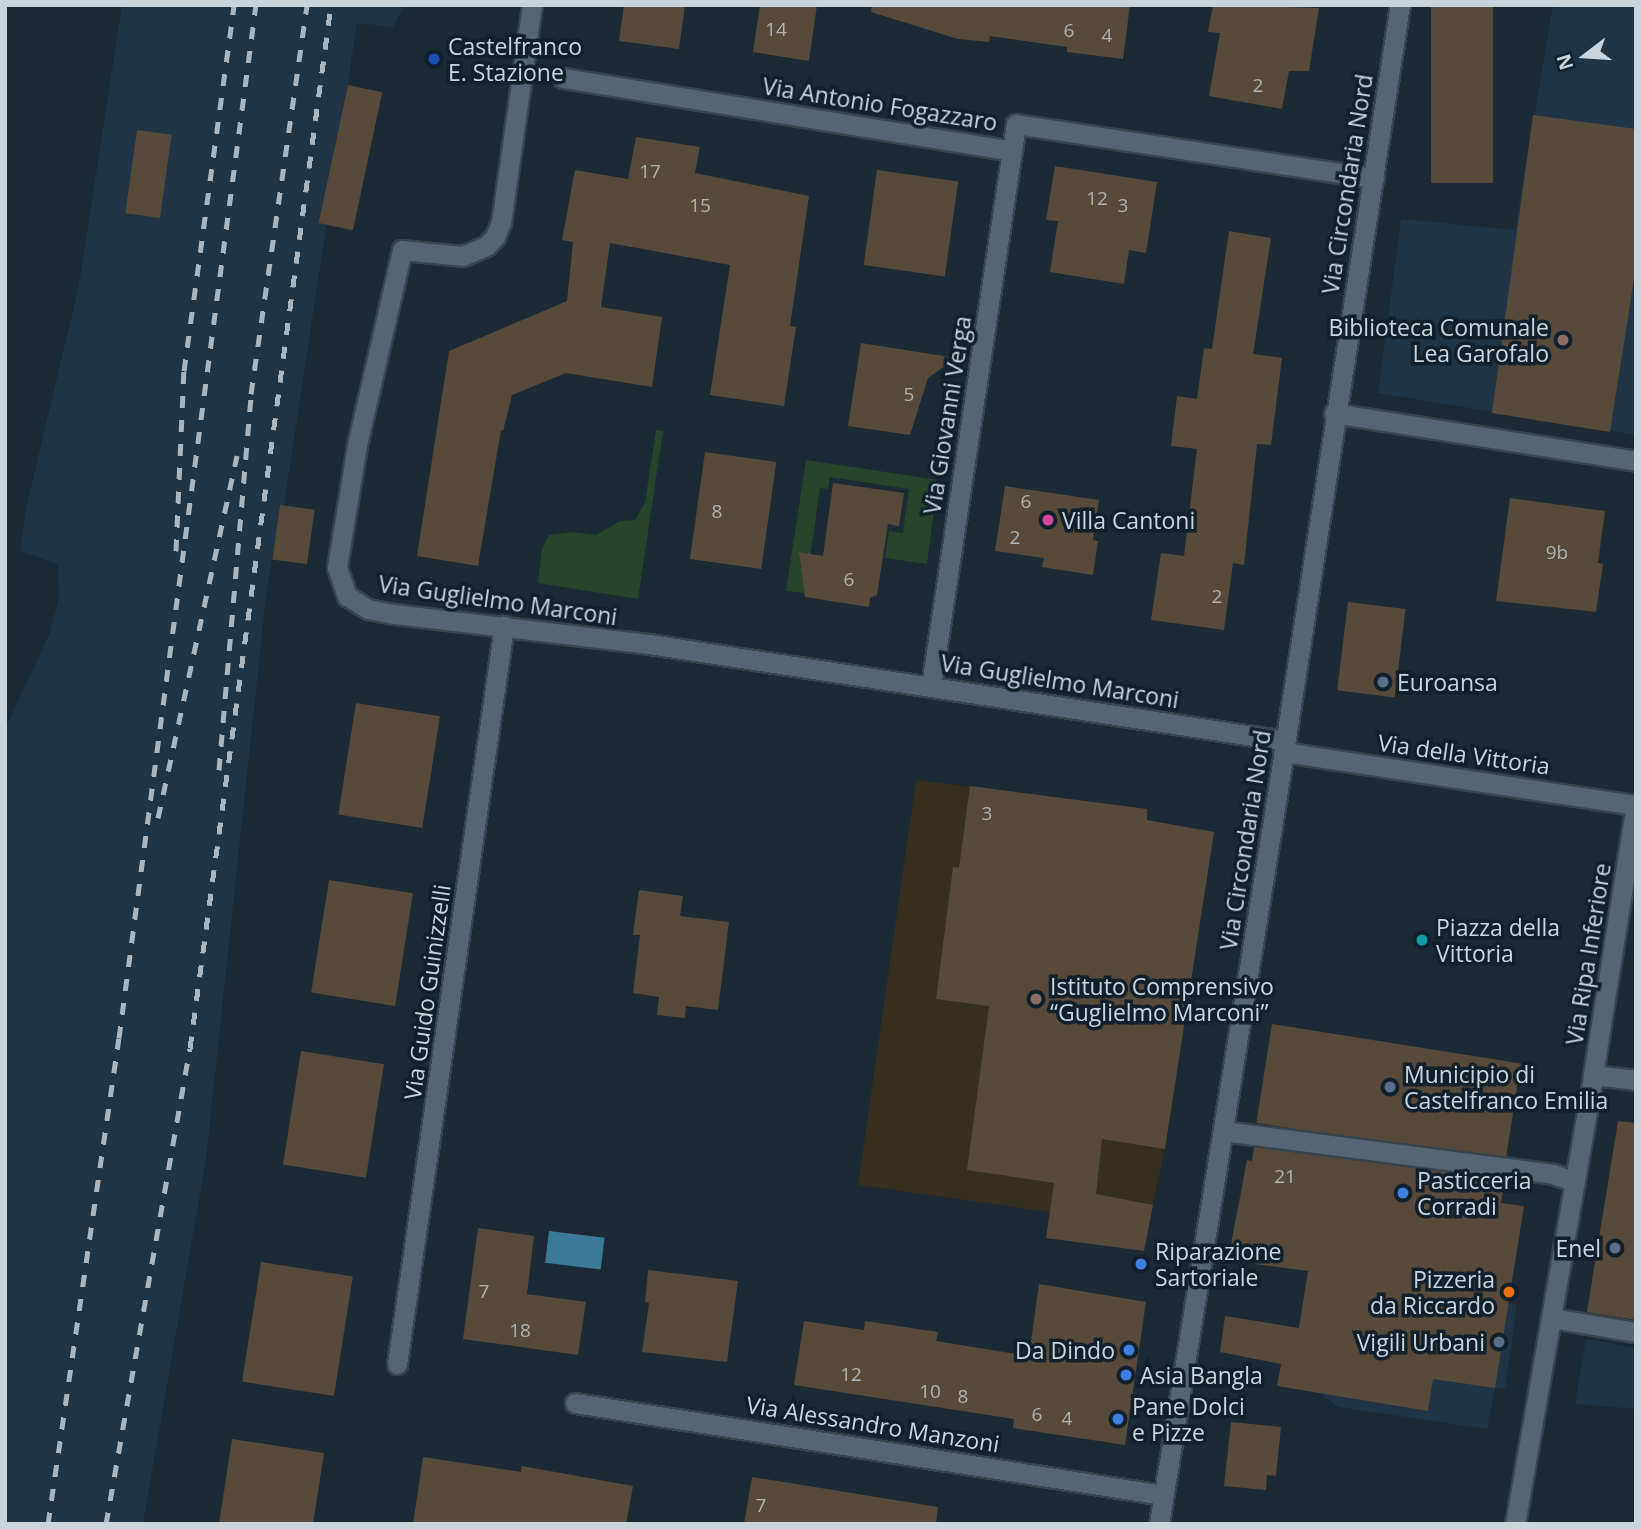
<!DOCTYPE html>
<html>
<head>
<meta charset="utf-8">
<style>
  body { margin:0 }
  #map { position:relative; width:1641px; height:1529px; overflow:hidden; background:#1b2a35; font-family:"Open Sans",sans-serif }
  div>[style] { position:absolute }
  .built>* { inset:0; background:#1f3444 }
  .education>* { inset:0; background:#362e1e }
  .green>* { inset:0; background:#28452b }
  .water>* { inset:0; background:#3a7a98; transform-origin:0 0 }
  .building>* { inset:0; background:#574a3b; transform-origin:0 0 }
  .roads { filter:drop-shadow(2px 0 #38444e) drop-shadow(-2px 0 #38444e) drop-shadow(0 2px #38444e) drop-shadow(0 -2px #38444e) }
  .minor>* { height:19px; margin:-9.5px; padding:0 9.5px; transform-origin:9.5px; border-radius:9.5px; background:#556573 }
  .tertiary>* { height:19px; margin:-9.5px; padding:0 9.5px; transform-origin:9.5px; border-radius:9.5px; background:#556573 }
  .rail>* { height:5px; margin-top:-2.5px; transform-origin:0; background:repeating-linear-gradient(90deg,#aab5bd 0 12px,transparent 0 24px) }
  .dots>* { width:19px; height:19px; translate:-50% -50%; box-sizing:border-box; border:4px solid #12202b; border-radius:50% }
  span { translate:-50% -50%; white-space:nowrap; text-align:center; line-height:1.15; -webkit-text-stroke:7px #12202b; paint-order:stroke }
  .number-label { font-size:19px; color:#adb2b3 }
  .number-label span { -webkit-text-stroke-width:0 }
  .poi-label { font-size:23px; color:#cad4db }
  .left { translate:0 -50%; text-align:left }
  .right { translate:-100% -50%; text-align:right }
  .street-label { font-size:23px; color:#cad4db }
  .frame { position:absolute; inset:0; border:7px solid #cad4db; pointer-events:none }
  .north { position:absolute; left:1550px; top:21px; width:70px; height:70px; -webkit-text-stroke:5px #12202b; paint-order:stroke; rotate:253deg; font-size:19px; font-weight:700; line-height:28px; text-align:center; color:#cad4db }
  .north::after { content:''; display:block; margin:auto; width:24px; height:32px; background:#cad4db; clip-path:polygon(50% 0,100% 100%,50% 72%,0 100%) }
</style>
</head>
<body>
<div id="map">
  <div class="built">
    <div style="clip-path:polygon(122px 5px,405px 5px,393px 27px,357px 23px,284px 505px,280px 506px,266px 597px,206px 1159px,143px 1524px,5px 1524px,5px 729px,50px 633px,59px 597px,58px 564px,20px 551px,26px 508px,79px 285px)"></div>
    <div style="clip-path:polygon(1553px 5px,1636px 5px,1636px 435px,1378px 393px,1401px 219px,1515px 230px)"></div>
    <div style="clip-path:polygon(1456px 1295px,1517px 1305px,1505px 1389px,1495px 1388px,1487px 1429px,1338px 1407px,1318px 1391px)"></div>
    <div style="clip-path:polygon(1586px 1339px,1636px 1348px,1636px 1409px,1575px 1404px)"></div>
  </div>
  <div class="education">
    <div style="clip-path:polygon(916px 780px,1147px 809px,1147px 820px,1214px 832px,1165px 1149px,1148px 1226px,858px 1185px)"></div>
  </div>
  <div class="green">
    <div style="clip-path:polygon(656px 430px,663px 431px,638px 599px,538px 583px,542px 549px,549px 535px,573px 532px,596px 535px,620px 521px,635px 520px,645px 503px)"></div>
    <div style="clip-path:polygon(806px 460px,938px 480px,927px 564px,885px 558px,889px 531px,903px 533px,909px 489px,830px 477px,828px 489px,820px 488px,805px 593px,786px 591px)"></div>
  </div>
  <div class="water">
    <div style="left:549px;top:1231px;width:56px;height:32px;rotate:7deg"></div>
  </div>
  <div class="building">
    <div style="clip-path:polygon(624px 5px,685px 5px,679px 49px,619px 41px)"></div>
    <div style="clip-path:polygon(760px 5px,817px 5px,809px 61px,753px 52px)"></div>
    <div style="clip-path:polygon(872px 5px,1130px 5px,1123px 59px,1067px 52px,1067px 47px,990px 36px,989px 42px,958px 39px,871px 12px)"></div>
    <div style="clip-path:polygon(1213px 5px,1319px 8px,1309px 71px,1289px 71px,1282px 109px,1209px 96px,1220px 33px,1208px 32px)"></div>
    <div style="left:1431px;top:5px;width:62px;height:178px"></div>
    <div style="left:348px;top:85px;width:35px;height:141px;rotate:12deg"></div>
    <div style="clip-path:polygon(1533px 115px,1636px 129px,1636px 266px,1610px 432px,1492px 413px)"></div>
    <div style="left:137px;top:130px;width:35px;height:84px;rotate:8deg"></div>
    <div style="clip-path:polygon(636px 137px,700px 147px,695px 173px,809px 196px,790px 326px,796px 327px,784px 406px,710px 395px,730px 265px,610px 243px,601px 307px,662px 317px,652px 387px,566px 373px,512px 395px,503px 431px,501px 430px,478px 566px,417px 556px,449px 351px,567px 301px,573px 242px,562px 240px,575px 170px,628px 179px)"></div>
    <div style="clip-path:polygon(1055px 166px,1157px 182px,1146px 253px,1129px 250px,1124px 284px,1050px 272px,1058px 221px,1046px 220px)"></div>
    <div style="left:877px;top:170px;width:82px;height:96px;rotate:8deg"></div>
    <div style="clip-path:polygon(1229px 231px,1271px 238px,1253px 354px,1282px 358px,1271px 445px,1257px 444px,1244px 565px,1233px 563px,1224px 630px,1151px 620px,1161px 553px,1184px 556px,1197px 449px,1171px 446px,1177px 396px,1197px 399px,1204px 348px,1212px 349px)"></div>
    <div style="clip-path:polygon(861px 343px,956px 358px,928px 378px,910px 435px,848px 426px)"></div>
    <div style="left:705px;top:452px;width:72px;height:108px;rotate:8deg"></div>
    <div style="clip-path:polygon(833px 483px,904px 493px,899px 526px,888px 524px,877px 595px,870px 598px,869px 607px,805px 597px,799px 552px,823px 556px)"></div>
    <div style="clip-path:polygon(1005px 486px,1099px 500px,1093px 540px,1098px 541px,1093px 575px,1042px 567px,1044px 558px,995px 551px)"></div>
    <div style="clip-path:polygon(1510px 498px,1605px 511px,1598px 563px,1603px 564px,1596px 612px,1496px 601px)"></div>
    <div style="left:280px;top:505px;width:35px;height:55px;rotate:8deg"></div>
    <div style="left:1348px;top:602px;width:58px;height:89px;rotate:7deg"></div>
    <div style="left:356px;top:703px;width:85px;height:113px;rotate:9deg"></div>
    <div style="clip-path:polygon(970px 786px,1147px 809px,1147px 820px,1214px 832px,1165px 1149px,1102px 1139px,1096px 1194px,1153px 1205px,1144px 1251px,1046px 1238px,1054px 1183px,967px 1170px,989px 1006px,936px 999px,953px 867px,959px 868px)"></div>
    <div style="left:329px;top:880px;width:85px;height:114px;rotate:9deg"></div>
    <div style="clip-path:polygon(639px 890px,683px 896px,680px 916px,729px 922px,718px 1010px,686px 1006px,685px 1018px,657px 1015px,659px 997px,633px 993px,640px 935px,633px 935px)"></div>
    <div style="left:1272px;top:1024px;width:252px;height:100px;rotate:9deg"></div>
    <div style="left:301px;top:1051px;width:84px;height:115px;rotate:9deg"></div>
    <div style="clip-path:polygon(1618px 1121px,1636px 1123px,1636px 1320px,1587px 1312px)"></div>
    <div style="clip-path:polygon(1254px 1147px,1505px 1180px,1501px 1203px,1524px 1206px,1495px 1388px,1433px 1379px,1428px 1411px,1277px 1386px,1281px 1364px,1220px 1352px,1225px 1316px,1299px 1328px,1308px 1271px,1254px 1264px,1254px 1258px,1229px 1255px,1247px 1160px,1252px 1161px)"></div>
    <div style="clip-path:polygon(478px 1228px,534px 1236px,527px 1294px,586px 1302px,578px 1355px,463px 1339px)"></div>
    <div style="left:261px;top:1262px;width:93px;height:121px;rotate:9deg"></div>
    <div style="clip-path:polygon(648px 1270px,738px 1281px,727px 1362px,642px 1352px,649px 1303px,645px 1302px)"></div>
    <div style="clip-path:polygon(1039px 1284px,1146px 1302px,1125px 1445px,1013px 1428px,1014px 1419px,794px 1385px,804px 1321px,864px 1330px,865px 1321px,938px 1332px,936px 1341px,1029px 1356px)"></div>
    <div style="clip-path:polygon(1231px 1422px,1281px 1427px,1276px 1476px,1267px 1475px,1266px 1490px,1224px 1486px)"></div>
    <div style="clip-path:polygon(232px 1439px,324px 1453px,313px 1524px,219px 1524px)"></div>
    <div style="clip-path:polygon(423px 1457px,521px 1472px,522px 1466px,633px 1486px,626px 1524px,413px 1524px)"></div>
    <div style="clip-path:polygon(752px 1477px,938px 1507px,936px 1524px,744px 1524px)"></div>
  </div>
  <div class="roads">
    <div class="minor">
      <div style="left:532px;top:5px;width:219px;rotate:98.1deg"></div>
      <div style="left:501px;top:222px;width:16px;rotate:112deg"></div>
      <div style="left:495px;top:237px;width:13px;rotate:135deg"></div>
      <div style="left:486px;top:246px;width:25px;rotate:157deg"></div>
      <div style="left:463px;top:256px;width:61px;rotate:-174.4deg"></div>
      <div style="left:402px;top:250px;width:200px;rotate:103deg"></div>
      <div style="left:357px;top:445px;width:124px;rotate:99.3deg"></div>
      <div style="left:337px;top:567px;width:31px;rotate:71deg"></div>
      <div style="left:347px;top:596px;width:25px;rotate:32deg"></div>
      <div style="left:368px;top:609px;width:26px;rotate:11deg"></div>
      <div style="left:394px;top:614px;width:257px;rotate:6.7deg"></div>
      <div style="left:649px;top:644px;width:644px;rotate:8.66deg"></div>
      <div style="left:563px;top:78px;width:455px;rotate:9.2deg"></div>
      <div style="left:1334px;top:413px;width:306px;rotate:9deg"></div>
      <div style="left:931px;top:686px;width:568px;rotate:-81.4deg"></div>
      <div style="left:1016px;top:124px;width:362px;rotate:8.6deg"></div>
      <div style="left:1284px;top:752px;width:356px;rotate:8.6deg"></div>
      <div style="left:1593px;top:1075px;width:43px;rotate:6.6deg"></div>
      <div style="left:1223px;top:1131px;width:333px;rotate:7.4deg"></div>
      <div style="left:1553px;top:1174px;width:23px;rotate:20deg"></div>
      <div style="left:1551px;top:1318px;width:86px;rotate:9.4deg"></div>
      <div style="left:397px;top:1364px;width:746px;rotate:-81.75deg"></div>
      <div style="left:575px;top:1403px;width:595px;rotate:8.89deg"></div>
      <div style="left:1515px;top:1524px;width:456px;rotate:-80.1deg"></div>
      <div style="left:1593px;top:1075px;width:273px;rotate:-81deg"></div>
    </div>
    <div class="tertiary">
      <div style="left:1159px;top:1524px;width:745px;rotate:-80.8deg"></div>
      <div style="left:1278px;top:789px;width:793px;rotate:-81.16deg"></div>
    </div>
  </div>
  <div class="rail">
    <div style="left:176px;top:551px;width:180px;rotate:-87.5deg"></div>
    <div style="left:184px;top:371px;width:369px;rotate:-82.2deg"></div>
    <div style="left:219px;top:770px;width:377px;rotate:-85.1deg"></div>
    <div style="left:251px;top:394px;width:393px;rotate:-81.8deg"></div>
    <div style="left:158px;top:818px;width:371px;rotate:-77.7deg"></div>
    <div style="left:48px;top:1524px;width:491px;rotate:-81.7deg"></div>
    <div style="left:119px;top:1038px;width:1042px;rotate:-82.45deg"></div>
    <div style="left:106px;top:1524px;width:483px;rotate:-80deg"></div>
    <div style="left:190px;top:1048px;width:1052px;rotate:-82.3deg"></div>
  </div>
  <div class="dots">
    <div style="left:434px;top:59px;background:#1a4fb4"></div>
    <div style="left:1563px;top:340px;background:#8d6e63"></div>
    <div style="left:1048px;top:520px;background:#d1479c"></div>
    <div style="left:1383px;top:682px;background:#5c6f8a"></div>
    <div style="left:1422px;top:940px;background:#0f9aa8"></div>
    <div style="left:1036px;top:999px;background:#8d6e63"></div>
    <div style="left:1390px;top:1087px;background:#5c6f8a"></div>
    <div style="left:1403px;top:1193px;background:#3f7fe0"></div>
    <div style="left:1615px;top:1248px;background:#5c6f8a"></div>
    <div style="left:1141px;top:1264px;background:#3f7fe0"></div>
    <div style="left:1509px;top:1292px;background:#e8710a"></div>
    <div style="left:1499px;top:1342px;background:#5c6f8a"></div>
    <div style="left:1129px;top:1350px;background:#3f7fe0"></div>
    <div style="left:1126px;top:1375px;background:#3f7fe0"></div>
    <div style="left:1118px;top:1419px;background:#3f7fe0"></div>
  </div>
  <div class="number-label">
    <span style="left:776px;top:30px">14</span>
    <span style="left:1069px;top:31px">6</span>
    <span style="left:1107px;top:36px">4</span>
    <span style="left:1258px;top:86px">2</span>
    <span style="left:650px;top:172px">17</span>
    <span style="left:1097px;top:199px">12</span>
    <span style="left:700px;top:206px">15</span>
    <span style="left:1123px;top:206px">3</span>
    <span style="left:909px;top:395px">5</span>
    <span style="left:1026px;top:502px">6</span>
    <span style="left:717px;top:512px">8</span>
    <span style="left:1015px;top:538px">2</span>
    <span style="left:1557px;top:553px">9b</span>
    <span style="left:849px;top:580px">6</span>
    <span style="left:1217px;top:597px">2</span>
    <span style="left:987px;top:814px">3</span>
    <span style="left:1285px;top:1177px">21</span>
    <span style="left:484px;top:1292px">7</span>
    <span style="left:520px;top:1331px">18</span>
    <span style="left:851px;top:1375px">12</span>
    <span style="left:930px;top:1392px">10</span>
    <span style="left:963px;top:1397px">8</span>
    <span style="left:1037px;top:1415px">6</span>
    <span style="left:1067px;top:1419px">4</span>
    <span style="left:761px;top:1506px">7</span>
  </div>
  <div class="poi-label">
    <span class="left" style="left:448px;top:59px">Castelfranco<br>E. Stazione</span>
    <span class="right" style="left:1549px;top:340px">Biblioteca Comunale<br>Lea Garofalo</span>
    <span class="left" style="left:1062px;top:520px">Villa Cantoni</span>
    <span class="left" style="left:1397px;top:682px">Euroansa</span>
    <span class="left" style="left:1436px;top:940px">Piazza della<br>Vittoria</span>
    <span class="left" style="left:1050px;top:999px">Istituto Comprensivo<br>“Guglielmo Marconi”</span>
    <span class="left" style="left:1404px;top:1087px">Municipio di<br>Castelfranco Emilia</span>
    <span class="left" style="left:1417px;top:1193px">Pasticceria<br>Corradi</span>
    <span class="right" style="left:1601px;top:1248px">Enel</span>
    <span class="left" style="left:1155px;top:1264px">Riparazione<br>Sartoriale</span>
    <span class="right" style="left:1495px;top:1292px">Pizzeria<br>da Riccardo</span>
    <span class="right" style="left:1485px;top:1342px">Vigili Urbani</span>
    <span class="right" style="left:1115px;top:1350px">Da Dindo</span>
    <span class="left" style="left:1140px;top:1375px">Asia Bangla</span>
    <span class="left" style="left:1132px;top:1419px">Pane Dolci<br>e Pizze</span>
  </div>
  <div class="street-label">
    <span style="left:880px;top:104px;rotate:9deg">Via Antonio Fogazzaro</span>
    <span style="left:1347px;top:184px;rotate:-81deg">Via Circondaria Nord</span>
    <span style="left:947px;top:415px;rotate:-81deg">Via Giovanni Verga</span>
    <span style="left:498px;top:600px;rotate:8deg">Via Guglielmo Marconi</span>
    <span style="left:1060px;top:681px;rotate:9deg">Via Guglielmo Marconi</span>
    <span style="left:1464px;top:754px;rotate:8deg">Via della Vittoria</span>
    <span style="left:1245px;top:840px;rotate:-81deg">Via Circondaria Nord</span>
    <span style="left:1588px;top:954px;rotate:-81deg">Via Ripa Inferiore</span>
    <span style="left:427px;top:992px;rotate:-82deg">Via Guido Guinizzelli</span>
    <span style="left:873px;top:1424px;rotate:9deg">Via Alessandro Manzoni</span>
  </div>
  <div class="frame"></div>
  <div class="north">N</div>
</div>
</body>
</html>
